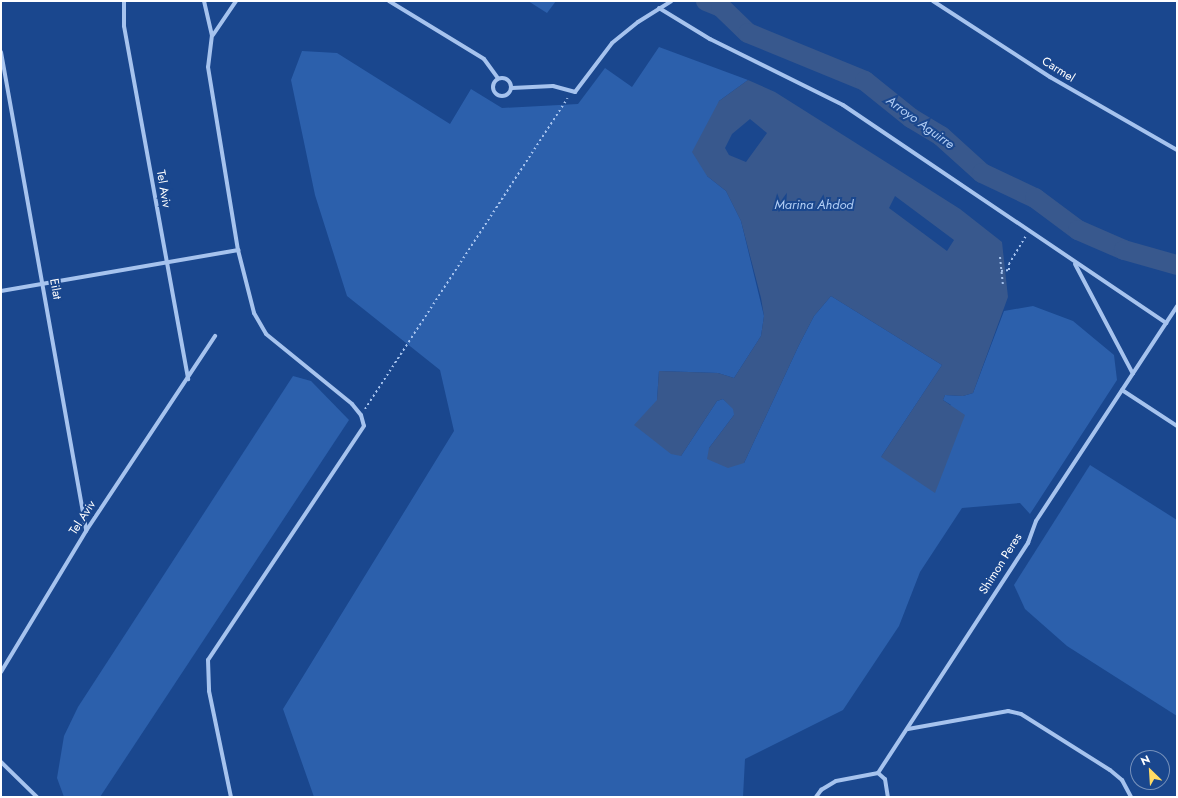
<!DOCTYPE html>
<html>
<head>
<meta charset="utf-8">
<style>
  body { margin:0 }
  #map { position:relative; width:1178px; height:798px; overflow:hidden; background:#1a478e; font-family:Jost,sans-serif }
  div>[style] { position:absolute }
  .green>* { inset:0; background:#2c60ac }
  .water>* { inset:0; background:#38588d }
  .river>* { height:20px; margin:-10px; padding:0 10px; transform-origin:10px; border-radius:10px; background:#38588d }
  .path>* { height:2px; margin-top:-1px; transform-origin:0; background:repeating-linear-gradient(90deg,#a6c3ee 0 2px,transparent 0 5px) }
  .minor>* { height:4px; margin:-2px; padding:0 2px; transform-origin:2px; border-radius:2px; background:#a6c3ee }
  .minor>.ring { margin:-2px; padding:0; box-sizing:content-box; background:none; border:4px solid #a6c3ee; border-radius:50% }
  span { translate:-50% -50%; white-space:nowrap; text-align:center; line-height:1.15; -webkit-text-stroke:4px #1a478e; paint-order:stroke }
  .street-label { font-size:12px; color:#fff }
  .water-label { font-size:13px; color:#b2cef5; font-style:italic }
  .frame { position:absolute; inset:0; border:2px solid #fff; pointer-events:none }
  .north { position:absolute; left:1130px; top:750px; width:40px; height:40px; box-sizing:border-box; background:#1a478e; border:1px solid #7691bb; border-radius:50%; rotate:335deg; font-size:11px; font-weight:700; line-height:16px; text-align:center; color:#fff }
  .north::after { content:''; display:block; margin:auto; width:14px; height:18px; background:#ffda64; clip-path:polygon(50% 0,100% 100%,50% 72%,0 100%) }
</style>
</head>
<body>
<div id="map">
  <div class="green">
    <div style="clip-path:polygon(528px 1px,556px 1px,547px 13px)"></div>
    <div style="clip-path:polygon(659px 47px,748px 80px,719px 101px,707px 176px,726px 191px,741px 221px,764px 316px,761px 336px,734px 378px,718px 373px,659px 371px,657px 400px,681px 456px,717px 401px,723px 399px,734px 409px,734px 415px,709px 448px,744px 463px,799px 345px,814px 316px,831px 296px,942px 365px,881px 457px,951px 405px,943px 400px,945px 395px,963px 396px,973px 393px,1004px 311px,1033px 306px,1073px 321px,1114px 355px,1117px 380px,1030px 514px,1020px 503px,962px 508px,920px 572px,899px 626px,843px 710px,745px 759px,743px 797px,314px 797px,283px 709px,454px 431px,440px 370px,347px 296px,315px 195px,291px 80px,302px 51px,337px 53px,450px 124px,471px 89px,502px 108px,578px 104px,605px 68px,632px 87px)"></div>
    <div style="clip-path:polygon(293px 376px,311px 381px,349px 420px,100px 797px,64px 797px,57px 778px,64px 736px,78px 707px)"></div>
    <div style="clip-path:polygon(1090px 465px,1177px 520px,1177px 716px,1067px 646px,1025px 609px,1014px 585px)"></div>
  </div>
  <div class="water">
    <div style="clip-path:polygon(evenodd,748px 80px,775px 92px,878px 157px,960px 209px,1002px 242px,1008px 297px,973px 393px,963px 396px,945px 395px,943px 400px,965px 415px,935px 493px,881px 457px,942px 365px,831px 296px,814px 316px,799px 345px,744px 463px,728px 468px,707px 459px,709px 448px,734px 415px,733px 409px,723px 399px,717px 401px,681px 456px,671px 454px,634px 425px,657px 400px,659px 371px,718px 373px,734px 378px,761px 336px,764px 316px,761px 298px,741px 221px,726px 191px,707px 176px,692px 152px,719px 101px,748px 80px,750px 119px,767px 133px,746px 162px,729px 155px,725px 148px,732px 134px,750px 119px,748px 80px,895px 196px,954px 240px,947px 251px,889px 208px,895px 196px)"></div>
  </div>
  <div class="river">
    <div style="left:706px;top:1px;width:16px;rotate:22deg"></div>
    <div style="left:721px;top:7px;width:37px;rotate:44deg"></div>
    <div style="left:748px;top:33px;width:126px;rotate:22.3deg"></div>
    <div style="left:865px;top:81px;width:59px;rotate:38.8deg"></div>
    <div style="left:911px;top:118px;width:35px;rotate:31deg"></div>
    <div style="left:941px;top:136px;width:55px;rotate:42.1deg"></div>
    <div style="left:982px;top:173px;width:59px;rotate:25.3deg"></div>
    <div style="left:1035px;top:198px;width:54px;rotate:36.7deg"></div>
    <div style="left:1078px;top:230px;width:50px;rotate:23.5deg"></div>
    <div style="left:1124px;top:250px;width:55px;rotate:15.8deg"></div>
  </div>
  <div class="path">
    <div style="left:1000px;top:257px;width:28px;rotate:84deg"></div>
    <div style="left:1001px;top:271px;width:8px;rotate:-7deg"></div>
    <div style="left:1009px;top:270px;width:6px;rotate:-90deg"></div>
    <div style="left:1009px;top:264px;width:33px;rotate:-59deg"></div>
    <div style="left:365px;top:409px;width:371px;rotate:-56.9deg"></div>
  </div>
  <div class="minor">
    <div style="left:124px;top:1px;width:25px;rotate:90deg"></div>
    <div style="left:124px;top:26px;width:359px;rotate:79.7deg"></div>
    <div style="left:204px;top:1px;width:35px;rotate:77deg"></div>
    <div style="left:212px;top:35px;width:32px;rotate:97deg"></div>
    <div style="left:208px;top:67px;width:185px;rotate:80.7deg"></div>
    <div style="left:238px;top:250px;width:65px;rotate:75.7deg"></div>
    <div style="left:254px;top:313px;width:24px;rotate:60deg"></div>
    <div style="left:266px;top:334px;width:111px;rotate:39.1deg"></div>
    <div style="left:352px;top:404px;width:14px;rotate:51deg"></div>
    <div style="left:361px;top:415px;width:11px;rotate:75deg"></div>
    <div style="left:364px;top:426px;width:281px;rotate:123.7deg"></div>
    <div style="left:208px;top:660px;width:31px;rotate:88deg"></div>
    <div style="left:209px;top:691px;width:108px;rotate:78.3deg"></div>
    <div style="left:389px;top:1px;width:111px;rotate:31.4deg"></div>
    <div style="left:484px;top:59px;width:24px;rotate:54deg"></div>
    <div style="left:933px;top:1px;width:140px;rotate:33deg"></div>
    <div style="left:1050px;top:77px;width:146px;rotate:29.9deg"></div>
    <div style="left:659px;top:8px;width:60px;rotate:31.3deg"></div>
    <div style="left:710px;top:39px;width:148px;rotate:26.4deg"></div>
    <div style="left:843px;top:105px;width:390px;rotate:34deg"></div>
    <div style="left:213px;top:35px;width:41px;rotate:-55.9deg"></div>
    <div style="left:1px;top:52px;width:486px;rotate:79.9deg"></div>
    <div class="ring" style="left:493px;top:78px;width:14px;height:14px"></div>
    <div style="left:512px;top:88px;width:41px;rotate:-2.8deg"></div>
    <div style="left:553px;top:86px;width:23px;rotate:15deg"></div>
    <div style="left:575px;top:92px;width:61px;rotate:-52.9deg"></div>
    <div style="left:612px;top:43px;width:33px;rotate:-39deg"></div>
    <div style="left:638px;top:22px;width:39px;rotate:-32deg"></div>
    <div style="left:1075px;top:264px;width:124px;rotate:62.2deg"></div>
    <div style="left:1px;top:291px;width:241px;rotate:-9.8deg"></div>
    <div style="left:1122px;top:390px;width:66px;rotate:33.2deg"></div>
    <div style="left:1px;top:672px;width:165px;rotate:-58.9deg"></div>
    <div style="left:86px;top:531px;width:234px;rotate:-56.5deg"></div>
    <div style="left:908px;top:729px;width:102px;rotate:-10.2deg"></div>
    <div style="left:1008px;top:711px;width:13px;rotate:13deg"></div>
    <div style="left:1021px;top:714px;width:105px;rotate:32.2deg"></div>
    <div style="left:1110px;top:770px;width:16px;rotate:40deg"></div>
    <div style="left:1122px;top:780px;width:19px;rotate:62deg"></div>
    <div style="left:1px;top:762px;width:50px;rotate:44.2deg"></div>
    <div style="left:878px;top:773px;width:9px;rotate:41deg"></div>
    <div style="left:885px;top:779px;width:18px;rotate:81deg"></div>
    <div style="left:816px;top:797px;width:9px;rotate:-54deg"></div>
    <div style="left:821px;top:790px;width:17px;rotate:-31deg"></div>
    <div style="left:836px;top:781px;width:43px;rotate:-10.8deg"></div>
    <div style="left:878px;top:773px;width:275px;rotate:-56.9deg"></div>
    <div style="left:1028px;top:543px;width:23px;rotate:-70deg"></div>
    <div style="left:1036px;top:521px;width:257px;rotate:-56.7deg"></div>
  </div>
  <div class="street-label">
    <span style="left:1058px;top:70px;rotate:32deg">Carmel</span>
    <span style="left:163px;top:189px;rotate:80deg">Tel Aviv</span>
    <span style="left:55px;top:289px;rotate:80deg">Eilat</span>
    <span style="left:83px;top:518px;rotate:-57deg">Tel Aviv</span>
    <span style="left:1001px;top:564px;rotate:-58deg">Shimon Peres</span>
  </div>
  <div class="water-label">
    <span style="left:920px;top:123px;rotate:36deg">Arroyo Aguirre</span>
    <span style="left:814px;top:205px">Marina Ahdod</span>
  </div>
  <div class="frame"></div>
  <div class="north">N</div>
</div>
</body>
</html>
